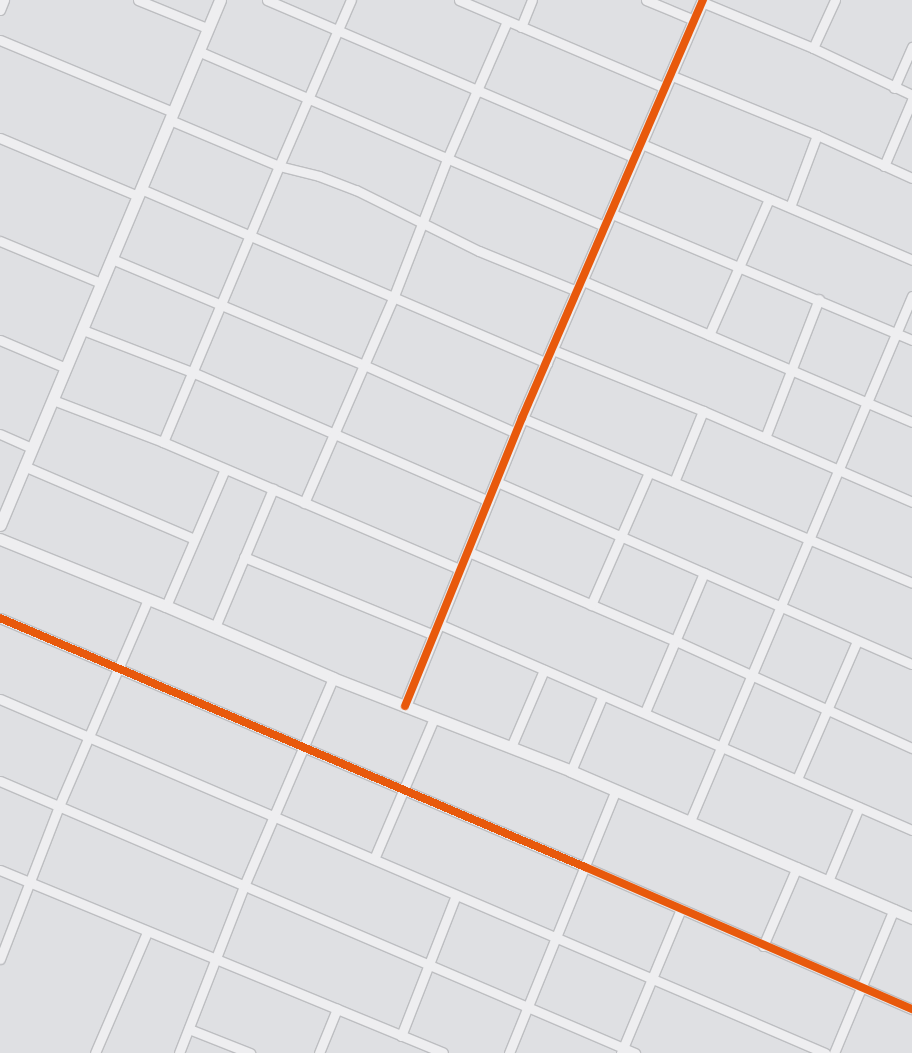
<!DOCTYPE html>
<html>
<head>
<meta charset="utf-8">
<style>
  body { margin:0 }
  #map { position:relative; width:912px; height:1053px; overflow:hidden; background:#dfe0e3; font-family:Karla,sans-serif }
  div>[style] { position:absolute }
  .roads { filter:drop-shadow(1px 0 #bdbec1) drop-shadow(-1px 0 #bdbec1) drop-shadow(0 1px #bdbec1) drop-shadow(0 -1px #bdbec1) }
  .minor>* { height:9px; margin:-4.5px; padding:0 4.5px; transform-origin:4.5px; border-radius:4.5px; background:#eeeef0 }
  .tertiary>* { height:11px; margin:-5.5px; padding:0 5.5px; transform-origin:5.5px; border-radius:5.5px; background:#eeeef0 }
  .cycleway>* { height:8px; margin:-4px; padding:0 4px; transform-origin:4px; border-radius:4px; background:#e8590c }
  span { translate:-50% -50%; white-space:nowrap; text-align:center; line-height:1.15; -webkit-text-stroke:4.5px #eceef3; paint-order:stroke }
</style>
</head>
<body>
<div id="map">
  <div class="roads">
    <div class="minor">
      <div style="left:138px;top:0;width:74px;rotate:22.1deg"></div>
      <div style="left:267px;top:0;width:400px;rotate:23.2deg"></div>
      <div style="left:459px;top:0;width:224px;rotate:23.1deg"></div>
      <div style="left:646px;top:0;width:52px;rotate:22.6deg"></div>
      <div style="left:702px;top:2px;width:120px;rotate:22.5deg"></div>
      <div style="left:813px;top:48px;width:110px;rotate:25.4deg"></div>
      <div style="left:0;top:10px;width:11px;rotate:-68deg"></div>
      <div style="left:521px;top:27px;width:29px;rotate:-68deg"></div>
      <div style="left:0;top:40px;width:187px;rotate:22.6deg"></div>
      <div style="left:813px;top:48px;width:53px;rotate:-65.4deg"></div>
      <div style="left:198px;top:51px;width:442px;rotate:23.3deg"></div>
      <div style="left:670px;top:75px;width:159px;rotate:22.2deg"></div>
      <div style="left:817px;top:135px;width:104px;rotate:24.4deg"></div>
      <div style="left:894px;top:88px;width:45px;rotate:-66.3deg"></div>
      <div style="left:170px;top:120px;width:118px;rotate:22.9deg"></div>
      <div style="left:279px;top:166px;width:41px;rotate:14deg"></div>
      <div style="left:319px;top:176px;width:40px;rotate:21deg"></div>
      <div style="left:356px;top:190px;width:137px;rotate:26.4deg"></div>
      <div style="left:479px;top:251px;width:106px;rotate:22.2deg"></div>
      <div style="left:0;top:138px;width:150px;rotate:22.8deg"></div>
      <div style="left:642px;top:144px;width:294px;rotate:23.2deg"></div>
      <div style="left:884px;top:166px;width:72px;rotate:-67deg"></div>
      <div style="left:141px;top:189px;width:442px;rotate:23.2deg"></div>
      <div style="left:790px;top:207px;width:77px;rotate:-69.4deg"></div>
      <div style="left:610px;top:213px;width:328px;rotate:22.8deg"></div>
      <div style="left:0;top:241px;width:109px;rotate:22.6deg"></div>
      <div style="left:112px;top:259px;width:273px;rotate:22.8deg"></div>
      <div style="left:364px;top:365px;width:167px;rotate:24.1deg"></div>
      <div style="left:581px;top:280px;width:360px;rotate:23.2deg"></div>
      <div style="left:83px;top:330px;width:117px;rotate:21.1deg"></div>
      <div style="left:192px;top:372px;width:324px;rotate:23.5deg"></div>
      <div style="left:709px;top:335px;width:149px;rotate:-66.2deg"></div>
      <div style="left:0;top:340px;width:72px;rotate:23deg"></div>
      <div style="left:553px;top:350px;width:162px;rotate:22.1deg"></div>
      <div style="left:703px;top:411px;width:228px;rotate:23.5deg"></div>
      <div style="left:53px;top:400px;width:118px;rotate:20.9deg"></div>
      <div style="left:163px;top:442px;width:324px;rotate:23.2deg"></div>
      <div style="left:522px;top:418px;width:423px;rotate:22.9deg"></div>
      <div style="left:0;top:434px;width:35px;rotate:24deg"></div>
      <div style="left:765px;top:438px;width:149px;rotate:-68.8deg"></div>
      <div style="left:163px;top:442px;width:299px;rotate:-67.2deg"></div>
      <div style="left:279px;top:166px;width:181px;rotate:-66.6deg"></div>
      <div style="left:24px;top:466px;width:185px;rotate:23.2deg"></div>
      <div style="left:497px;top:482px;width:453px;rotate:23.7deg"></div>
      <div style="left:674px;top:482px;width:77px;rotate:-67.8deg"></div>
      <div style="left:304px;top:503px;width:226px;rotate:-66.5deg"></div>
      <div style="left:394px;top:296px;width:149px;rotate:-68.8deg"></div>
      <div style="left:448px;top:157px;width:148px;rotate:-66.5deg"></div>
      <div style="left:469px;top:552px;width:225px;rotate:23.3deg"></div>
      <div style="left:676px;top:641px;width:259px;rotate:24.4deg"></div>
      <div style="left:244px;top:557px;width:205px;rotate:22.3deg"></div>
      <div style="left:591px;top:605px;width:145px;rotate:-66.4deg"></div>
      <div style="left:166px;top:606px;width:149px;rotate:-66.7deg"></div>
      <div style="left:0;top:618px;width:636px;rotate:23.06deg"></div>
      <div style="left:585px;top:867px;width:357px;rotate:23.5deg"></div>
      <div style="left:439px;top:624px;width:516px;rotate:23.53deg"></div>
      <div style="left:215px;top:627px;width:150px;rotate:-67.2deg"></div>
      <div style="left:0;top:699px;width:898px;rotate:23.22deg"></div>
      <div style="left:645px;top:712px;width:151px;rotate:-67deg"></div>
      <div style="left:511px;top:747px;width:84px;rotate:-66.8deg"></div>
      <div style="left:571px;top:771px;width:82px;rotate:-67.2deg"></div>
      <div style="left:797px;top:779px;width:150px;rotate:-66.5deg"></div>
      <div style="left:0;top:781px;width:691px;rotate:23.19deg"></div>
      <div style="left:690px;top:821px;width:570px;rotate:-67.08deg"></div>
      <div style="left:374px;top:859px;width:153px;rotate:-66.9deg"></div>
      <div style="left:0;top:870px;width:479px;rotate:22.4deg"></div>
      <div style="left:828px;top:881px;width:80px;rotate:-67.3deg"></div>
      <div style="left:763px;top:946px;width:86px;rotate:-66.7deg"></div>
      <div style="left:0;top:959px;width:164px;rotate:-68.9deg"></div>
      <div style="left:59px;top:806px;width:225px;rotate:-66.7deg"></div>
      <div style="left:189px;top:1029px;width:66px;rotate:21.5deg"></div>
      <div style="left:401px;top:1036px;width:151px;rotate:-68.7deg"></div>
      <div style="left:95px;top:1053px;width:132px;rotate:-66.7deg"></div>
      <div style="left:179px;top:1053px;width:179px;rotate:-68.7deg"></div>
      <div style="left:244px;top:886px;width:226px;rotate:-66.8deg"></div>
      <div style="left:319px;top:1053px;width:48px;rotate:-67.8deg"></div>
      <div style="left:509px;top:1053px;width:284px;rotate:-67.9deg"></div>
      <div style="left:621px;top:1053px;width:156px;rotate:-67.4deg"></div>
      <div style="left:834px;top:1053px;width:156px;rotate:-67.4deg"></div>
    </div>
    <div class="tertiary">
      <div style="left:0;top:525px;width:569px;rotate:-67.26deg"></div>
      <div style="left:0;top:539px;width:179px;rotate:22deg"></div>
      <div style="left:166px;top:606px;width:182px;rotate:23.3deg"></div>
      <div style="left:333px;top:678px;width:256px;rotate:21.3deg"></div>
      <div style="left:571px;top:771px;width:371px;rotate:23.3deg"></div>
      <div style="left:405px;top:706px;width:311px;rotate:-67.9deg"></div>
      <div style="left:522px;top:418px;width:456px;rotate:-66.6deg"></div>
    </div>
  </div>
  <div class="cycleway">
    <div style="left:0;top:618px;width:636px;rotate:23.06deg"></div>
    <div style="left:585px;top:867px;width:357px;rotate:23.5deg"></div>
    <div style="left:405px;top:706px;width:311px;rotate:-67.9deg"></div>
    <div style="left:522px;top:418px;width:456px;rotate:-66.6deg"></div>
  </div>
</div>
</body>
</html>
